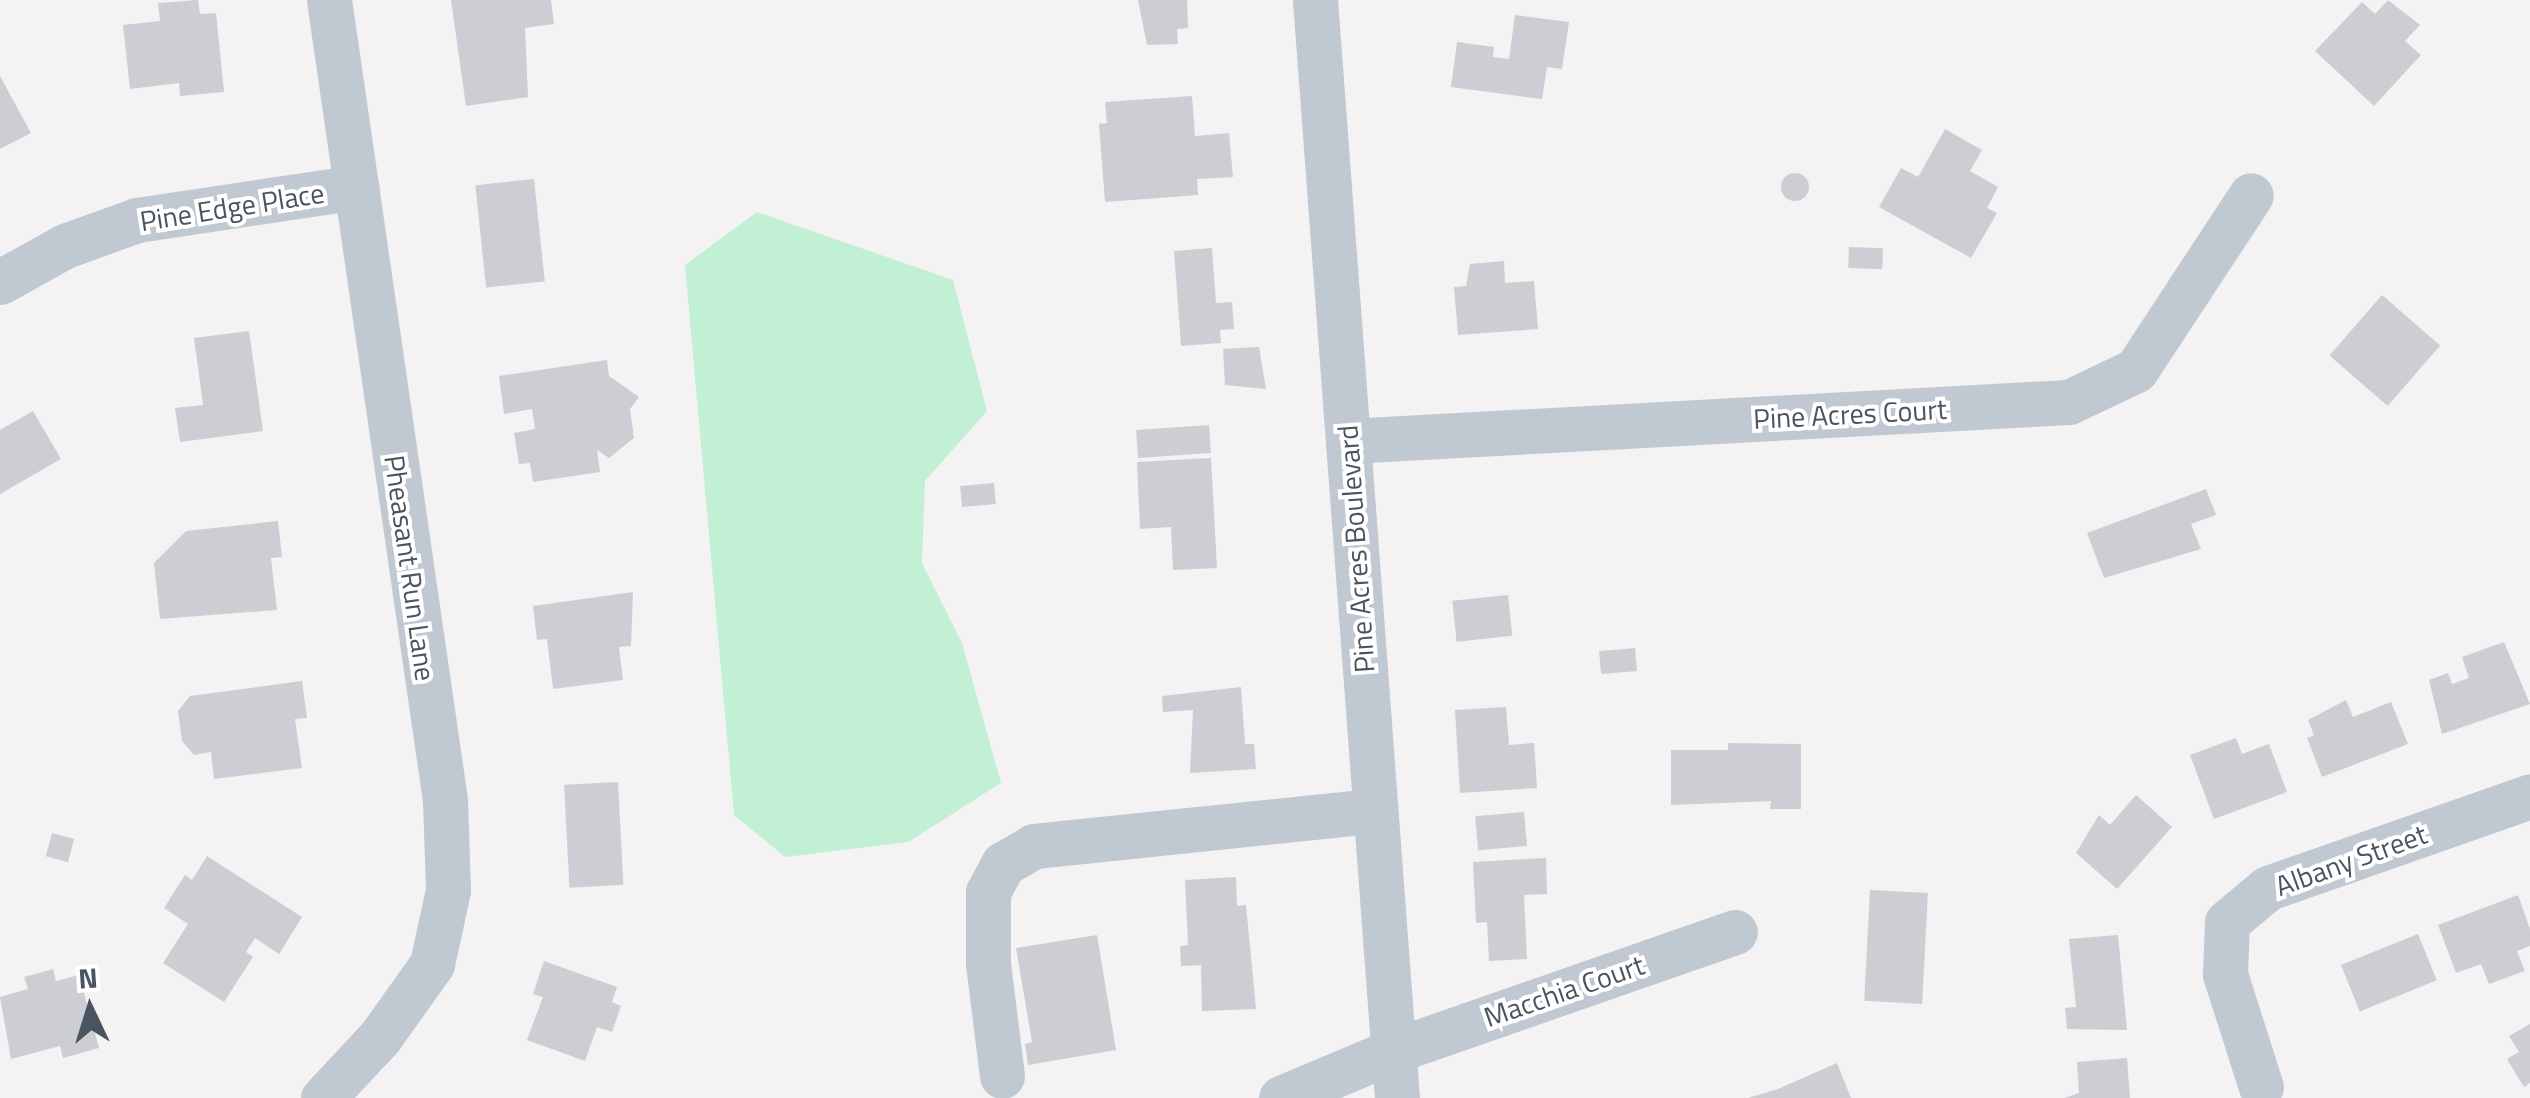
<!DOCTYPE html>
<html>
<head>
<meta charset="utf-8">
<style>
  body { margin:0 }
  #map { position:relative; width:2530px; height:1098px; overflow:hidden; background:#f4f2f2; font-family:"Titillium Web",sans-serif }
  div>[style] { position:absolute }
  .green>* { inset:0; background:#c1f0d5 }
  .building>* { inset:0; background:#ccced4; transform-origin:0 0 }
  .round { border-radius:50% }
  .minor>* { height:45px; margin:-22.5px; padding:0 22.5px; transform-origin:22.5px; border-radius:22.5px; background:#c0c8d1 }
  span { translate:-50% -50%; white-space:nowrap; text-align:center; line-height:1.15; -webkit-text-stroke:8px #fff; paint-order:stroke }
  .street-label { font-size:28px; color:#495460 }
  .north { position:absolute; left:40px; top:958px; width:100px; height:100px; -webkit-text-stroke:8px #fff; paint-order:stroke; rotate:356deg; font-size:28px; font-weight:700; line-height:40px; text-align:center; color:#495460 }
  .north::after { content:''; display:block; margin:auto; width:35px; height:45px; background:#495460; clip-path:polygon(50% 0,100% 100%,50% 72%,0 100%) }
</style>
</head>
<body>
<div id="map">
  <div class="green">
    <div style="clip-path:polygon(757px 212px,953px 280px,987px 411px,925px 481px,922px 563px,962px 643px,1001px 783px,908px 842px,785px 857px,734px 815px,685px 265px)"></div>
  </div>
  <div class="building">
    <div style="clip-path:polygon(198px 0,200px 14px,216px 13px,224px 92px,180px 96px,179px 83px,130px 89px,123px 25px,160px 21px,158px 3px)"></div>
    <div style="clip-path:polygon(451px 0,551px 0,554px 24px,525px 28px,528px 97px,466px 106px)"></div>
    <div style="clip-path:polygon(1138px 0,1187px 0,1188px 28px,1177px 29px,1178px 44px,1147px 45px)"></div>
    <div style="clip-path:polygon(2388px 0,2420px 25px,2405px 41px,2421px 55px,2374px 106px,2315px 51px,2362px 2px,2375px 14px)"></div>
    <div style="clip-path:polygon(1515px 15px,1569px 22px,1562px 69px,1547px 67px,1542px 99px,1451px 87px,1457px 42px,1494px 47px,1493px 57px,1509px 59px)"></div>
    <div style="clip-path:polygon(0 76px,31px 133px,0 149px)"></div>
    <div style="clip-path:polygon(1192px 96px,1195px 136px,1229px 133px,1233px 177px,1197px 179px,1198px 195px,1105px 202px,1099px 124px,1107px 123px,1105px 102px)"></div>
    <div style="clip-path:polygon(1945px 129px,1982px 150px,1970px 171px,1998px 187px,1987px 208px,1997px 213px,1971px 258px,1879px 207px,1901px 168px,1918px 177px)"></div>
    <div class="round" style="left:1781px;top:173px;width:28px;height:28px"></div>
    <div style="left:534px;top:179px;width:103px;height:59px;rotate:84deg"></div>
    <div style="left:1849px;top:247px;width:34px;height:21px;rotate:2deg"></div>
    <div style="clip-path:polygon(1212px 248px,1216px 303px,1232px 302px,1234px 329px,1220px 330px,1221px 343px,1181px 346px,1174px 251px)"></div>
    <div style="clip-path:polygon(1504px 261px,1505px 283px,1534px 281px,1538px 329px,1458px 335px,1454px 287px,1466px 286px,1470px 264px)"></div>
    <div style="left:2382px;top:295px;width:77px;height:80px;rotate:41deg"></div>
    <div style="clip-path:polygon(249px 331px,263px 431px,180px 442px,175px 408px,203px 405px,194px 338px)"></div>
    <div style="clip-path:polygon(1259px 347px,1266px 389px,1225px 385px,1223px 349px)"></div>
    <div style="clip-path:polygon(607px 360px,609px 376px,639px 397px,630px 409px,634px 438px,609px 458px,597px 450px,600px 472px,533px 482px,530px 463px,519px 464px,514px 433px,535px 429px,532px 409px,504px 414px,499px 376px)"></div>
    <div style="clip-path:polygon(33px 411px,61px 459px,0 494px,0 430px)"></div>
    <div style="left:1209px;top:425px;width:28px;height:73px;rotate:86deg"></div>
    <div style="clip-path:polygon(1211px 458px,1217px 568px,1173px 570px,1171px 527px,1140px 529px,1137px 462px)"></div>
    <div style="left:994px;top:483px;width:21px;height:34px;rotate:85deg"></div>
    <div style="clip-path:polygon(2206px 489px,2216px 515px,2191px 524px,2201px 549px,2104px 578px,2087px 533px)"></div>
    <div style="clip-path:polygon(278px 521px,282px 557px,271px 558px,277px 610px,160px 619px,154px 563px,186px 531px)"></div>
    <div style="clip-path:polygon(633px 592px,631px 646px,619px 647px,623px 680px,553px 689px,547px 639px,537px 640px,533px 606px)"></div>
    <div style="left:1508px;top:595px;width:41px;height:56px;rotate:84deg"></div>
    <div style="clip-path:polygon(2504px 642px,2530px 704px,2442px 734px,2429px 680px,2448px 673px,2452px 684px,2469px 678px,2462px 657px)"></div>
    <div style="left:1635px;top:648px;width:23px;height:36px;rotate:85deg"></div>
    <div style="clip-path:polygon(302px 681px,307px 718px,295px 719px,302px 768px,214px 779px,211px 752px,194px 755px,182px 741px,178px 711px,190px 696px)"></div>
    <div style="clip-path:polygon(1241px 687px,1245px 744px,1254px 744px,1256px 769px,1190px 773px,1193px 710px,1163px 712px,1162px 696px)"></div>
    <div style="clip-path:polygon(2346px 700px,2353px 717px,2391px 702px,2408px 744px,2322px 777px,2307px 738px,2314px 735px,2308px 720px)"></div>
    <div style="clip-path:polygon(1506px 707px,1509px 745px,1534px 743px,1537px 788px,1460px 793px,1455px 710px)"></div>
    <div style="clip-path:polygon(2236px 738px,2242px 754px,2269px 744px,2287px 792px,2214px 819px,2190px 755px)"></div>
    <div style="clip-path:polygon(1728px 743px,1801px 744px,1801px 809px,1770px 809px,1771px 801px,1671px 805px,1671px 750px,1728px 750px)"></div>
    <div style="left:618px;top:782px;width:103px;height:54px;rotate:87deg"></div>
    <div style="clip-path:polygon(2136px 795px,2172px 827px,2117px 889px,2076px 853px,2099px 815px,2110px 825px)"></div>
    <div style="left:1524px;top:812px;width:34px;height:49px;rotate:85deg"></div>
    <div style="left:52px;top:833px;width:23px;height:24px;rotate:15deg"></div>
    <div style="clip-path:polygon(207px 856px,302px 917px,279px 954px,255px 938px,246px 952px,253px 957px,224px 1002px,163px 963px,188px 924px,164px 908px,185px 875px,192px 880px)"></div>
    <div style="clip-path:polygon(1546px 858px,1547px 894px,1524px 895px,1527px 959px,1489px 961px,1487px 922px,1476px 923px,1473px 862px)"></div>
    <div style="clip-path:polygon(1236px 877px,1237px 906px,1246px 905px,1256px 1009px,1202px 1011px,1201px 965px,1181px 966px,1180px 946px,1188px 945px,1185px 880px)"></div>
    <div style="left:1870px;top:890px;width:58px;height:111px;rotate:3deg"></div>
    <div style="clip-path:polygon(2518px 895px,2530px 929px,2530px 946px,2517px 951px,2525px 971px,2489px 984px,2481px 964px,2456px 973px,2438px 925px)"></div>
    <div style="left:2418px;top:934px;width:50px;height:83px;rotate:68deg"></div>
    <div style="clip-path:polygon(1097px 935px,1116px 1050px,1028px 1065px,1025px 1044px,1032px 1042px,1016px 948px)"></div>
    <div style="clip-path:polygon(2118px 935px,2127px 1030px,2067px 1029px,2065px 1008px,2076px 1007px,2069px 939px)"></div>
    <div style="clip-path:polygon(544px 961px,617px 987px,612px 1002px,621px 1006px,612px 1032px,597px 1027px,585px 1061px,527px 1040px,543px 997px,533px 994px)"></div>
    <div style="clip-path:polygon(53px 969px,56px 981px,79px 975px,99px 1048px,63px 1058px,60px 1046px,11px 1059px,0 997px,28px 989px,24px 977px)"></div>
    <div style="clip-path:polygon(2530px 1024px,2530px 1083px,2524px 1087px,2507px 1059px,2519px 1052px,2509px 1036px)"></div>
    <div style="clip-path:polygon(2127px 1058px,2130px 1098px,2064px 1098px,2079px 1093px,2077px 1062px)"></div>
    <div style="clip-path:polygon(1837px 1063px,1851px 1098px,1748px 1098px,1778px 1089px)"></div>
  </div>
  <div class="minor">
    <div style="left:1315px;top:0;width:1101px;rotate:85.73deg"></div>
    <div style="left:0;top:282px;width:74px;rotate:-29deg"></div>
    <div style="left:65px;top:246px;width:77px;rotate:-19.9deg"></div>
    <div style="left:137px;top:220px;width:222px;rotate:-8.5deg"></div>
    <div style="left:1348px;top:441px;width:722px;rotate:-3.1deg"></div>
    <div style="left:2069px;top:402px;width:74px;rotate:-25.5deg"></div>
    <div style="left:2136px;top:370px;width:209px;rotate:-56.7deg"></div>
    <div style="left:1002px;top:1076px;width:114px;rotate:-97.1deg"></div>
    <div style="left:988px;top:963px;width:71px;rotate:-90deg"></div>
    <div style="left:988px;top:892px;width:32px;rotate:-62deg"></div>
    <div style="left:1003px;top:864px;width:36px;rotate:-30deg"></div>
    <div style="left:1034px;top:846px;width:343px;rotate:-5.9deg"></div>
    <div style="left:2261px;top:1087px;width:119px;rotate:-107.7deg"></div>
    <div style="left:2225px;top:974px;width:52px;rotate:-87.8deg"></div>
    <div style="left:2227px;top:922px;width:53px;rotate:-39.7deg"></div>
    <div style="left:2268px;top:888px;width:278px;rotate:-19.3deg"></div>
    <div style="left:323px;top:1098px;width:83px;rotate:-46.9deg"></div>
    <div style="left:380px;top:1037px;width:90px;rotate:-54.5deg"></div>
    <div style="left:432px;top:964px;width:76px;rotate:-77.8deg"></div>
    <div style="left:448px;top:890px;width:90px;rotate:-91.9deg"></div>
    <div style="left:445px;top:800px;width:808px;rotate:-98.25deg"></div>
    <div style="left:1281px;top:1098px;width:121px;rotate:-22.8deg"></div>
    <div style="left:1393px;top:1051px;width:362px;rotate:-19.2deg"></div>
  </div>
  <div class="street-label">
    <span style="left:232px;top:207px;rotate:-9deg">Pine Edge Place</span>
    <span style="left:1850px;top:414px;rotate:-3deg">Pine Acres Court</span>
    <span style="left:1356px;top:549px;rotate:-94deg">Pine Acres Boulevard</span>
    <span style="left:410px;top:568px;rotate:82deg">Pheasant Run Lane</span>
    <span style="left:2351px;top:860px;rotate:-20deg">Albany Street</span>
    <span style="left:1564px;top:991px;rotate:-19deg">Macchia Court</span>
  </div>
  <div class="north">N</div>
</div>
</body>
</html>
